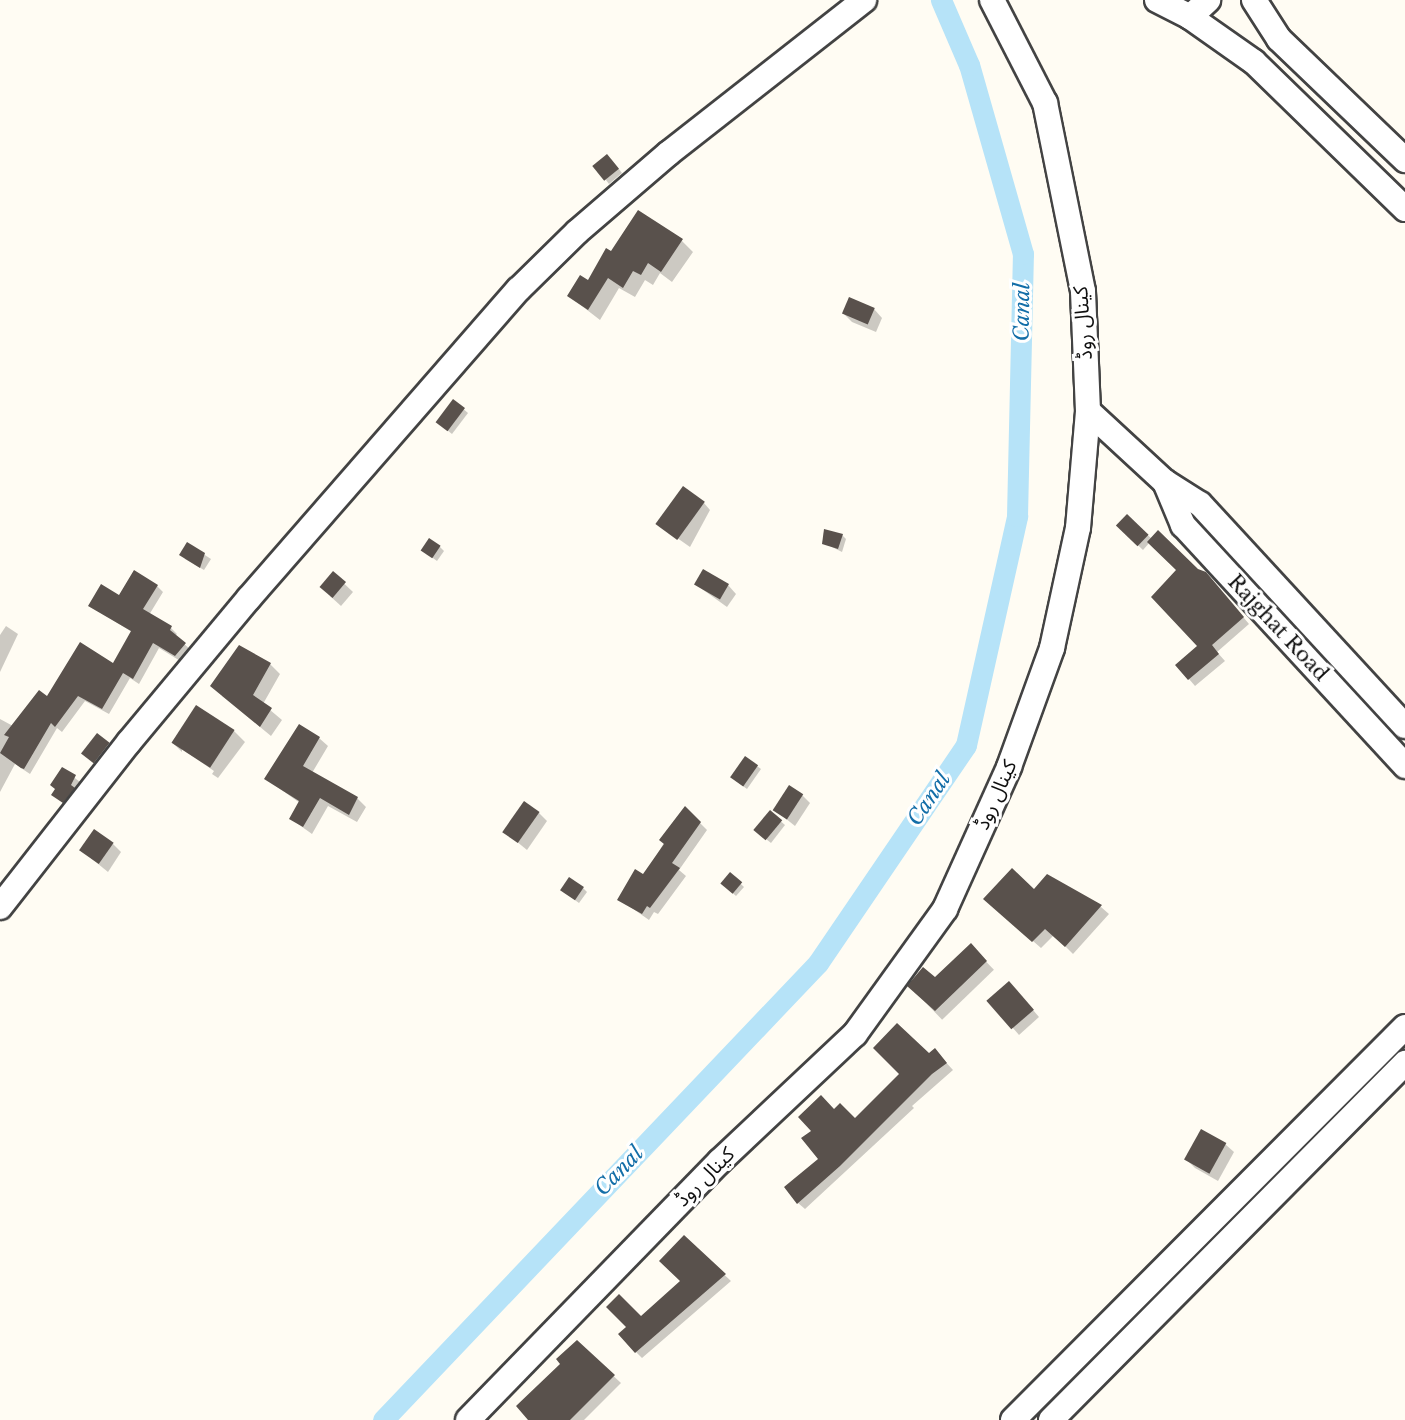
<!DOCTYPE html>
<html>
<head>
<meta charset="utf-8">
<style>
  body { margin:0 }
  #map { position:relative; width:1405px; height:1420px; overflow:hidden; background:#fffcf3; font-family:"Libre Baskerville","Noto Sans Arabic",serif }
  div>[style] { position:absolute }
  .shadow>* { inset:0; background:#0003; transform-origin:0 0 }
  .canal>* { height:21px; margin:-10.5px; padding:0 10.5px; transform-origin:10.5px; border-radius:10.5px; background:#b6e3f8 }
  .building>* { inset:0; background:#59514c; transform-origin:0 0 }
  .roads { filter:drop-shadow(2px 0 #434343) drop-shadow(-2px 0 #434343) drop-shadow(0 2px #434343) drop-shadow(0 -2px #434343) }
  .minor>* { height:24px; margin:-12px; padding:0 12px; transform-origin:12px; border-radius:12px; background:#fff }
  span { translate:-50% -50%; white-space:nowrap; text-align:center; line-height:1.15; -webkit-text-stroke:6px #fff; paint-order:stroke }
  .street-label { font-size:20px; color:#101010 }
  .water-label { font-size:21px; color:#136ea8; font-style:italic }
</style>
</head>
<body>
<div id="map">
  <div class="shadow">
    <div style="clip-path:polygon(611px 159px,622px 173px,609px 184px,606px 180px)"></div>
    <div style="clip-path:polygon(682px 241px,693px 252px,672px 282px,660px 273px,653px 285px,645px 280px,635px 297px,619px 288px,600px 320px,569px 296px,589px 282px,611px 253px)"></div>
    <div style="clip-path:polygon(874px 309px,882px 318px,876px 332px,852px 322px,844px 314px)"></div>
    <div style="clip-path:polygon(454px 401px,468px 413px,452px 434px,442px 426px)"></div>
    <div style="clip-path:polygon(704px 503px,710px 510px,690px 547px,660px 526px)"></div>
    <div style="clip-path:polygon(1127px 516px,1152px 539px,1212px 580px,1249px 624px,1217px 652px,1225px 661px,1195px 686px,1177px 665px,1199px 646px,1178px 570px,1150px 542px,1143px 550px,1118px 526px)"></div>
    <div style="clip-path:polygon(842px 535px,846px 539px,842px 552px,824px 543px)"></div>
    <div style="clip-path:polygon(188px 544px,211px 559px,204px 570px,185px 559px)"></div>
    <div style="clip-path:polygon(440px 547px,444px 551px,437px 561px,422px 550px)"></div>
    <div style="clip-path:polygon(334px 574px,353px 592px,341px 606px,330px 596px)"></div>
    <div style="clip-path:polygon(695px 584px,728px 585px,736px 594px,727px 607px)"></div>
    <div style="clip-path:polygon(157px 586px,163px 592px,149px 615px,171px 628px,177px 634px,175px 636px,191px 650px,182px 662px,159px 648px,139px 684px,130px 678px,109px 714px,85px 701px,62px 732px,57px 728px,30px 774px,15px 764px,0 792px,0 719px,13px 726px,47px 698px,114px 665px,132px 632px,90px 606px)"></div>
    <div style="clip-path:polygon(6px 626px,18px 634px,0 672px,0 635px)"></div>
    <div style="clip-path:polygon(270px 664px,280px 674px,263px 704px,282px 720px,271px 736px,222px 696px)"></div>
    <div style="clip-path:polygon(197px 707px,234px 731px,245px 742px,218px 778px,212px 774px,214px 771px,182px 749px,182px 752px,172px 742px)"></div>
    <div style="clip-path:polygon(319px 738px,328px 746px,312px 773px,357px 798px,366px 807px,357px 822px,328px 806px,312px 834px,291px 819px,300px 803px,266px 779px)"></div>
    <div style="clip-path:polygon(109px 745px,117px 753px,103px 771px,91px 761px)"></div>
    <div style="clip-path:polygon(757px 766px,761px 769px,747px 789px,736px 781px)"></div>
    <div style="clip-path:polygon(63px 769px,84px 785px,72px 810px,53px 795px)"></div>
    <div style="clip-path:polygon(802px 795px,810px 803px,795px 826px,775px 810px)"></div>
    <div style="clip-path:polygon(685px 808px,707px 830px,679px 870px,686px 876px,658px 914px,654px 912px,649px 920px,619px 899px,644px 876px)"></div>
    <div style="clip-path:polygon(539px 813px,547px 821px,527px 850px,505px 832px)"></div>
    <div style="clip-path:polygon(771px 813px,785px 825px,771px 843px,760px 834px)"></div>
    <div style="clip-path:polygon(113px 844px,121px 852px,108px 872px,81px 850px)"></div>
    <div style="clip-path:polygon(730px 874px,744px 887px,736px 896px,726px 887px)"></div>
    <div style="clip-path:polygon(1047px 875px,1101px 907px,1109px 914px,1073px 954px,1054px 935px,1041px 948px,993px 906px,1034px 891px)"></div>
    <div style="clip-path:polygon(583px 888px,587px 892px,579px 903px,565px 893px)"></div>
    <div style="left:971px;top:946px;width:33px;height:72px;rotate:46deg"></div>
    <div style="clip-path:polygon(1016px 990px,1039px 1017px,1019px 1035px,989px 1001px)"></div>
    <div style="clip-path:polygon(929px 1055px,941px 1057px,953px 1070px,912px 1106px,914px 1108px,805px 1209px,798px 1203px,820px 1159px,834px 1111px,855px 1120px)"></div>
    <div style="clip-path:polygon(1225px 1144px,1234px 1152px,1218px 1181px,1195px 1168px,1186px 1159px)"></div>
    <div style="clip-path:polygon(684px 1237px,731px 1281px,642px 1358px,636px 1352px,641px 1318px,682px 1281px)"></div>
    <div style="clip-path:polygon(577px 1342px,621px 1383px,584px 1420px,529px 1420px)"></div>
  </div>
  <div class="canal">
    <div style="left:383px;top:1420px;width:631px;rotate:-46.41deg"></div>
    <div style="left:818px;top:963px;width:263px;rotate:-55.8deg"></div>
    <div style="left:966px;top:745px;width:235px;rotate:-77.4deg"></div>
    <div style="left:1017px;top:516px;width:262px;rotate:-88.7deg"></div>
    <div style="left:1023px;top:254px;width:197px;rotate:-105.9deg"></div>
    <div style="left:969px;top:65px;width:71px;rotate:-113.3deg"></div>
  </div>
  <div class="building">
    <div style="left:607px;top:154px;width:19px;height:19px;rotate:51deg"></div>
    <div style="clip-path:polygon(638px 210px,683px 239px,661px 272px,648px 263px,641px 275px,633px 271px,623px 288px,608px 278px,588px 310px,567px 296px,580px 275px,588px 280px,606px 248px,611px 251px)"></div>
    <div style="left:849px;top:297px;width:28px;height:18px;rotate:23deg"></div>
    <div style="left:453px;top:399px;width:15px;height:29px;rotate:37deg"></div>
    <div style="left:683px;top:486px;width:27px;height:47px;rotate:36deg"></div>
    <div style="left:1127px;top:514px;width:30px;height:16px;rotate:44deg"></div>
    <div style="clip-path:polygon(824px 529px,843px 534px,838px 549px,822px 544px)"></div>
    <div style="clip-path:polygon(1158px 530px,1198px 569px,1206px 572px,1244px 617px,1212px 645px,1219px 654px,1188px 680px,1175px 665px,1197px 646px,1151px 597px,1176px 570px,1147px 542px)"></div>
    <div style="left:429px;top:538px;width:14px;height:15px;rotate:34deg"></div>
    <div style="clip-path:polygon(187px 542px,205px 553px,200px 568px,179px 555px)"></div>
    <div style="left:703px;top:569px;width:30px;height:18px;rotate:30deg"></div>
    <div style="clip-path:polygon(134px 570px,158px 585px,143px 609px,172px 626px,170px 630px,186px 643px,175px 656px,153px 643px,133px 679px,123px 673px,102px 709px,78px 696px,55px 727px,51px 723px,24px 769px,21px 768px,0 753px,9px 737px,4px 735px,39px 690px,47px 696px,80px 642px,113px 663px,131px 631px,88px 606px,101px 584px,119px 595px)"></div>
    <div style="left:333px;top:571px;width:17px;height:21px;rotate:40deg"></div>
    <div style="clip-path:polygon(239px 645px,271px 663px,253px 695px,272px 708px,260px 727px,210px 686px)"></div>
    <div style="left:196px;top:705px;width:46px;height:45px;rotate:33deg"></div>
    <div style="clip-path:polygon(299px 724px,320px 737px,303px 766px,358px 797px,349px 815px,320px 798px,303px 827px,289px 819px,299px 801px,264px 779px)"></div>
    <div style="left:97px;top:733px;width:16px;height:26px;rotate:38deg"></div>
    <div style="left:745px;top:756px;width:16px;height:26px;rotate:35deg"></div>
    <div style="clip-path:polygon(62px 767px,76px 775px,71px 785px,75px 788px,63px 803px,51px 795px,55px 789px,50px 785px)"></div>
    <div style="left:789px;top:785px;width:17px;height:30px;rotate:33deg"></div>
    <div style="left:524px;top:801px;width:19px;height:38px;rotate:35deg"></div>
    <div style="clip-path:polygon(685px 806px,701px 822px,672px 863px,680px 868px,650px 908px,647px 906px,642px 914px,617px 900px,635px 869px,643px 874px,664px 844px,659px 840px)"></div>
    <div style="left:770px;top:810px;width:16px;height:26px;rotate:40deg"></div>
    <div style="left:94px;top:829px;width:24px;height:26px;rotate:35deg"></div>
    <div style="clip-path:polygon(1012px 868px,1034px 889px,1047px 874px,1102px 905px,1065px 947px,1045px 929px,1032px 942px,983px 899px)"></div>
    <div style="left:730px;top:872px;width:16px;height:15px;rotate:40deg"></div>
    <div style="left:569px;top:877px;width:18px;height:16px;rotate:34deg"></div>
    <div style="clip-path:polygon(971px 943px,987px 961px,935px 1011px,907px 986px,923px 967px,935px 977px)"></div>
    <div style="left:1009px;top:981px;width:38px;height:30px;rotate:49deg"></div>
    <div style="clip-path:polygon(897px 1023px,929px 1053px,935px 1048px,947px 1063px,932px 1074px,840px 1166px,797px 1204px,784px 1187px,818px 1159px,801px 1138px,811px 1131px,798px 1117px,821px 1095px,834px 1109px,840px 1103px,855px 1118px,899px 1074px,873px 1048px)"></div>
    <div style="left:1201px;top:1129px;width:29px;height:35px;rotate:29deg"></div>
    <div style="clip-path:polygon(684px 1235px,726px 1274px,635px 1353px,618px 1334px,626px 1327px,606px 1307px,619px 1294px,641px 1316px,680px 1281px,659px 1261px)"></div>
    <div style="clip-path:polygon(577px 1340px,615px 1375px,570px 1420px,528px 1420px,516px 1406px,560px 1364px,556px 1359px)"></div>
  </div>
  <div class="roads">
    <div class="minor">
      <div style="left:1157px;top:0;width:37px;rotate:27deg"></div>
      <div style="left:1190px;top:17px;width:78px;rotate:35.1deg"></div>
      <div style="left:1254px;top:62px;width:211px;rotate:44.2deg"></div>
      <div style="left:1254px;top:0;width:46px;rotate:57.3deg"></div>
      <div style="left:1279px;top:39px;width:175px;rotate:43.8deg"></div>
      <div style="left:1190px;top:17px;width:25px;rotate:-43deg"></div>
      <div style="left:1088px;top:411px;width:105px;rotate:42.7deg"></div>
      <div style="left:1165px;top:482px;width:41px;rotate:32.2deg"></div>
      <div style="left:1200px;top:504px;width:302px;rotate:47.3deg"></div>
      <div style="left:1165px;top:482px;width:47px;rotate:67.3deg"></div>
      <div style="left:1183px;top:525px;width:328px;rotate:47.3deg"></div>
      <div style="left:0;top:907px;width:209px;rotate:-52deg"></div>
      <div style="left:129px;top:742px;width:187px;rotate:-50.2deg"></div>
      <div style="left:249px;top:598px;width:410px;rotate:-48.9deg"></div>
      <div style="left:519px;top:289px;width:81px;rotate:-44.5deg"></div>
      <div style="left:577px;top:232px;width:121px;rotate:-40.7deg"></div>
      <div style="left:669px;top:153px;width:248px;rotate:-38.1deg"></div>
      <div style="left:468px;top:1420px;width:361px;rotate:-45.8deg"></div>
      <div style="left:720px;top:1161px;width:185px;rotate:-43.3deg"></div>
      <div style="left:855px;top:1034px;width:154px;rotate:-54.2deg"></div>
      <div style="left:945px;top:909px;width:156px;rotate:-65.7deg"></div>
      <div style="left:1009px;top:767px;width:127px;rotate:-70.1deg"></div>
      <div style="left:1052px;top:648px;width:123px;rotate:-77.8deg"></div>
      <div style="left:1078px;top:528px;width:117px;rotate:-85.1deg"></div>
      <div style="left:1088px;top:411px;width:120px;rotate:-92.4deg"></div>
      <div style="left:1083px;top:291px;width:192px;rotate:-101.4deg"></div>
      <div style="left:1045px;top:103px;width:116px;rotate:-117.2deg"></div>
      <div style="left:1013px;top:1420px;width:555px;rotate:-45.07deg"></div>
      <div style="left:1051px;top:1420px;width:503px;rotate:-45.24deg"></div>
    </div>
  </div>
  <div class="street-label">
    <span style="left:1083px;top:323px;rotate:-94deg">کینال روڈ</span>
    <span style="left:1278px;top:628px;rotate:47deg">Rajghat Road</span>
    <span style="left:996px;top:795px;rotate:-66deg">کینال روڈ</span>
    <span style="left:705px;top:1177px;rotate:-45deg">کینال روڈ</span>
  </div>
  <div class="water-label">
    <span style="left:1022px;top:312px;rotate:-89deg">Canal</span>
    <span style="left:929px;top:799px;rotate:-56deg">Canal</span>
    <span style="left:619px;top:1171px;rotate:-46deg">Canal</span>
  </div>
</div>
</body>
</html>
